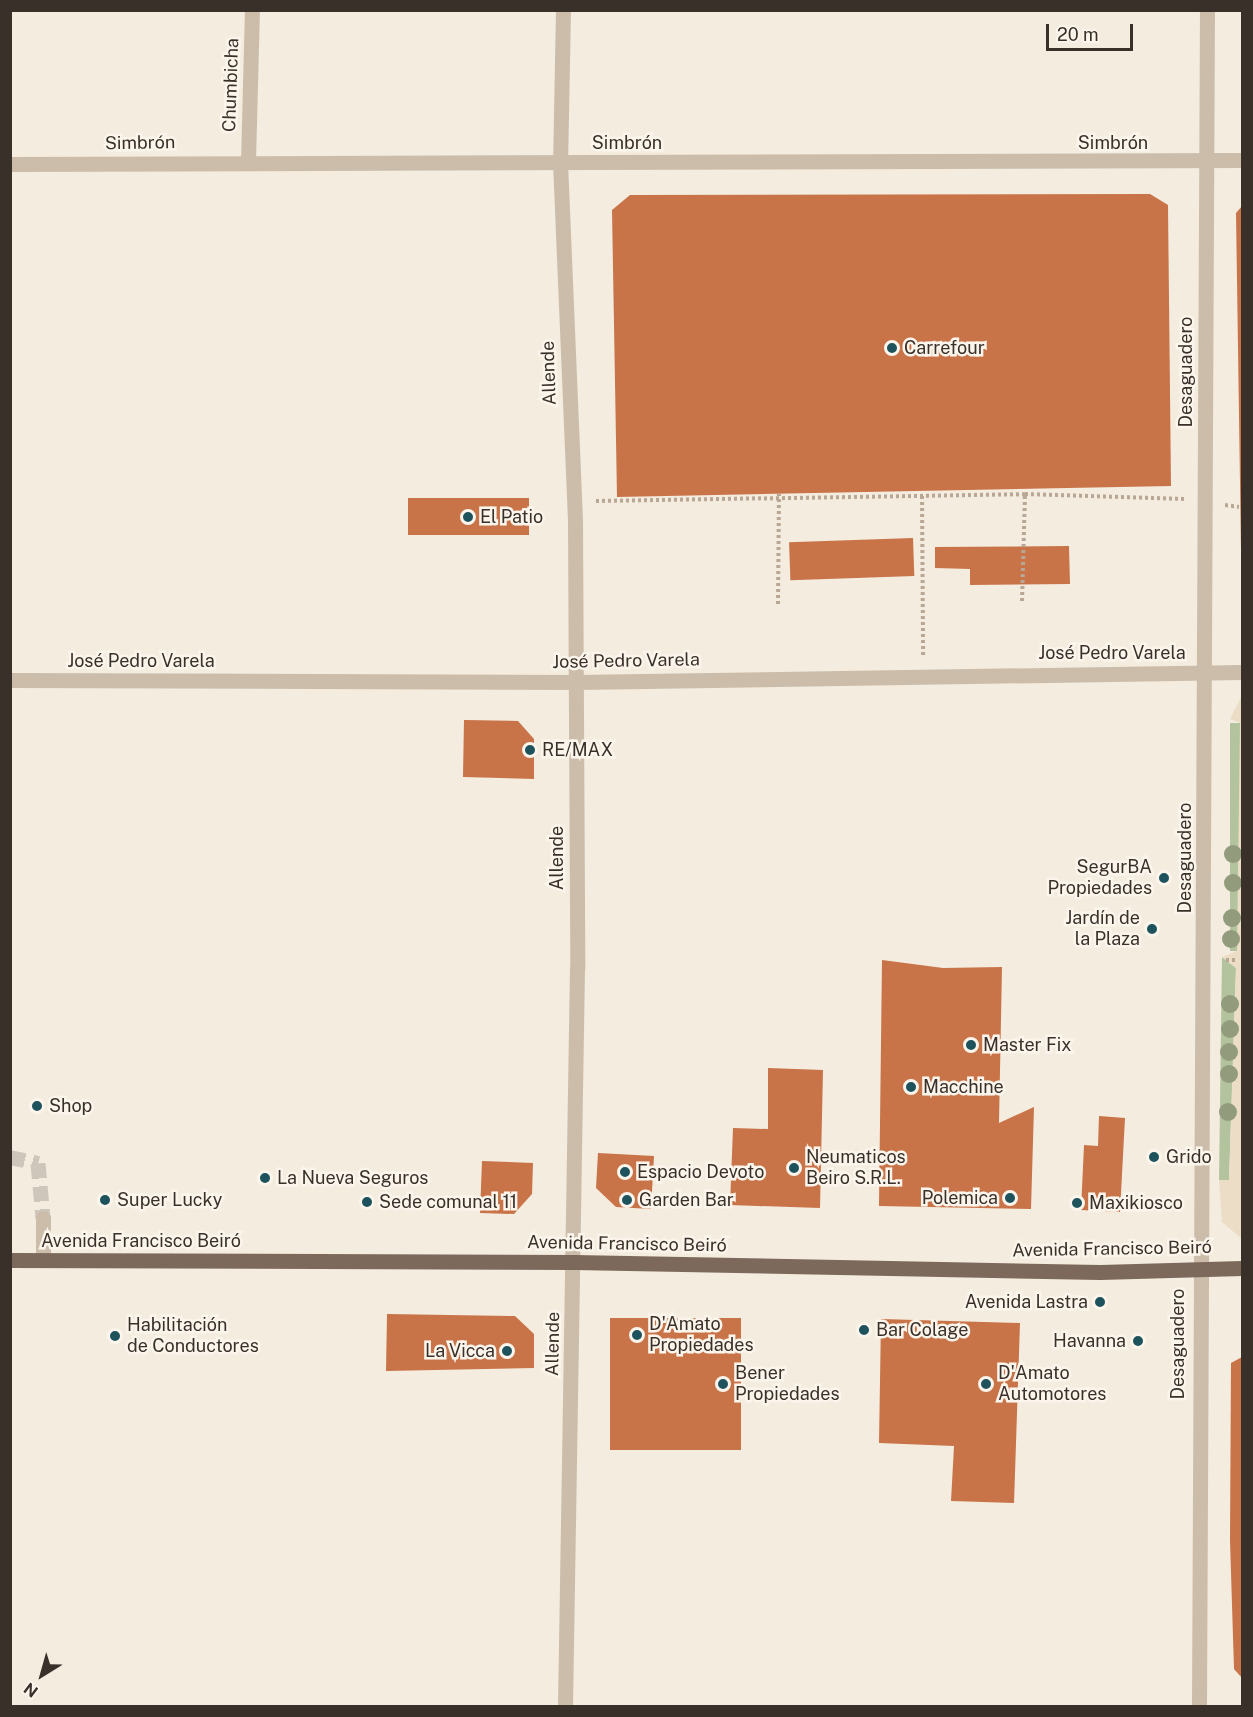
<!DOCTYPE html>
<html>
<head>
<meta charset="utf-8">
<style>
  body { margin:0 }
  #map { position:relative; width:1253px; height:1717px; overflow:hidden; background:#f3ecdf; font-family:"Public Sans",sans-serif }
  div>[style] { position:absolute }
  .green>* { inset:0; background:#b3c39e; transform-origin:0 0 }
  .plaza>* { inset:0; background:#ecdec6 }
  .building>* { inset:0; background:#c97348; transform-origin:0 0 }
  .minor-tunnel>* { height:15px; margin-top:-7.5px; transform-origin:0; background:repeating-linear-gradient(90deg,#cec6bb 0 15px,transparent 0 23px) }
  .path>* { height:4px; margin-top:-2px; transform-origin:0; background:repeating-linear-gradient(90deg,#b8a794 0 3px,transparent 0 6px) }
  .minor>* { height:15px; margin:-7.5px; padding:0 7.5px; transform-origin:7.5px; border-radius:7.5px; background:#ccbdaa }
  .major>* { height:15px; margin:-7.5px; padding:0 7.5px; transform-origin:7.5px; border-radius:7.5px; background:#7c695b }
  .trees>* { width:18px; height:18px; margin:-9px; border-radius:50%; background:#939b7d }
  .dots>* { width:16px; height:16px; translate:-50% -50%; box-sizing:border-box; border:3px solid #fbf5ec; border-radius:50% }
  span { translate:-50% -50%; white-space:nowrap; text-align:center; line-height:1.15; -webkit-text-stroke:5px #fbf5ec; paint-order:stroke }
  .street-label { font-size:18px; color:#3a302a }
  .poi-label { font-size:18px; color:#3a302a }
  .left { translate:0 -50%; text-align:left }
  .right { translate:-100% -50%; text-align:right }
  .frame { position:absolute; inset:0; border:12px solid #3a302a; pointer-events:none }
  .north { position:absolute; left:12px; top:1645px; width:60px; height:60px; -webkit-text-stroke:4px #fbf5ec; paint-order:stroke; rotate:217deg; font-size:16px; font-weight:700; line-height:24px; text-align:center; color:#3a302a }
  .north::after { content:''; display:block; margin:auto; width:21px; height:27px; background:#3a302a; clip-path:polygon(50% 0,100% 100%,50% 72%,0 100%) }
  .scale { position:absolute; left:1046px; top:24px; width:87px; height:27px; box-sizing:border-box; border:3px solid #3a302a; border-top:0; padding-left:8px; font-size:18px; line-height:21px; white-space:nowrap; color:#3a302a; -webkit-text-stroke:4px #fbf5ec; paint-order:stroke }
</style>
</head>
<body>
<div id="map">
  <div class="green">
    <div style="left:1230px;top:723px;width:10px;height:228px"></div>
    <div style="clip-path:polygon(1222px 957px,1236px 968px,1229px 1181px,1219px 1180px)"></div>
  </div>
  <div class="plaza">
    <div style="clip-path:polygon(1242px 695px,1242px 1239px,1222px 1222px,1219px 1180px,1229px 1180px,1236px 968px,1222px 957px,1237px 951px,1240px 723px,1230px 719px)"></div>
  </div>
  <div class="building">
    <div style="clip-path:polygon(1150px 194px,1168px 205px,1171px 486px,617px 497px,612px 210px,630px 195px)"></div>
    <div style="clip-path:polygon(1242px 206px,1242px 550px,1241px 550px,1236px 213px)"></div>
    <div style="left:408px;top:498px;width:121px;height:37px"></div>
    <div style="left:913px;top:538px;width:38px;height:124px;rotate:88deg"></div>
    <div style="clip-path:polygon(1069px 546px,1070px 584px,970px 585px,970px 569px,935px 568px,935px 547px)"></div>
    <div style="clip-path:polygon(464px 720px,518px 721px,534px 739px,534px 779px,463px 777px)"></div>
    <div style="clip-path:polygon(882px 960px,943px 968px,1002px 967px,999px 1123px,1034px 1107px,1031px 1209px,879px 1206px)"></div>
    <div style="clip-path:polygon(768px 1068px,823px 1070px,820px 1208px,730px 1205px,733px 1128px,768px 1129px)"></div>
    <div style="clip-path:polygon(1099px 1116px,1125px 1118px,1120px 1212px,1081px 1210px,1084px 1145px,1098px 1146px)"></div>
    <div style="clip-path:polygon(598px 1153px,654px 1156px,651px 1209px,616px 1207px,596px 1188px)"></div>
    <div style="clip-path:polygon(482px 1161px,533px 1163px,532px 1194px,514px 1214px,480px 1213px)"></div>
    <div style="clip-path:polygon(387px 1314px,515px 1316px,534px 1334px,534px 1368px,386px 1371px)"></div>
    <div style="left:741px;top:1318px;width:132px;height:131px;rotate:90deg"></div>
    <div style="clip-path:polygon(881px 1319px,1020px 1323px,1014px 1503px,951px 1501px,954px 1446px,879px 1443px)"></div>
    <div style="clip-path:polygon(1242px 1357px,1242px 1678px,1234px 1669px,1230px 1541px,1231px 1363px)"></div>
  </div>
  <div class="minor-tunnel">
    <div style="left:10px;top:1157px;width:29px;rotate:12deg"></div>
    <div style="left:38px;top:1163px;width:55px;rotate:84.8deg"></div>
  </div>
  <div class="path">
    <div style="left:922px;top:496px;width:160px;rotate:89.6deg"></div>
    <div style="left:596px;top:501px;width:429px;rotate:-0.9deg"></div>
    <div style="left:1025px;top:494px;width:160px;rotate:1.8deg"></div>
    <div style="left:1225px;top:505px;width:14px;rotate:8deg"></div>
    <div style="left:1022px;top:601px;width:107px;rotate:-88.4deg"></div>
    <div style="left:778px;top:604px;width:110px;rotate:-89.5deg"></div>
    <div style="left:1226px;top:960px;width:10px"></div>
  </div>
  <div class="minor">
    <div style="left:563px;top:10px;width:152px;rotate:91.1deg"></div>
    <div style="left:560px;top:162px;width:361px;rotate:87.6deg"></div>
    <div style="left:575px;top:523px;width:445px;rotate:89.7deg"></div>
    <div style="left:577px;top:968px;width:738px;rotate:90.93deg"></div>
    <div style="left:248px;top:161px;width:151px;rotate:-88.5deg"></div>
    <div style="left:10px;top:164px;width:1232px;rotate:-0.19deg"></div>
    <div style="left:10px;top:680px;width:566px;rotate:0.2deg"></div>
    <div style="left:576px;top:682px;width:666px;rotate:-0.86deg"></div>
    <div style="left:43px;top:1218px;width:42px;rotate:90deg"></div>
    <div style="left:1199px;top:1706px;width:1696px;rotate:-89.73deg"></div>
  </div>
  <div class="major">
    <div style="left:10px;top:1260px;width:564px;rotate:0.2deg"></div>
    <div style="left:574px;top:1262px;width:526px;rotate:1.09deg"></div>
    <div style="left:1100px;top:1272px;width:142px;rotate:-1.6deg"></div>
  </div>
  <div class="trees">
    <div style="left:1233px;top:854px"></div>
    <div style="left:1233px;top:883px"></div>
    <div style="left:1232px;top:918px"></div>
    <div style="left:1231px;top:939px"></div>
    <div style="left:1230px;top:1004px"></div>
    <div style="left:1230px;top:1029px"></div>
    <div style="left:1229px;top:1052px"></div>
    <div style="left:1229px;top:1074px"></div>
    <div style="left:1228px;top:1112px"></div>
  </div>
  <div class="dots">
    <div style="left:892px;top:348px;background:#1e535d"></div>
    <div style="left:468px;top:517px;background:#1e535d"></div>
    <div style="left:530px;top:750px;background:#1e535d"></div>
    <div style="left:1164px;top:878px;background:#1e535d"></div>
    <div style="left:1152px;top:929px;background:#1e535d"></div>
    <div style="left:971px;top:1045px;background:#1e535d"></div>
    <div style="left:911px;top:1087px;background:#1e535d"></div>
    <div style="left:37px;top:1106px;background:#1e535d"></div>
    <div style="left:1154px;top:1157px;background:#1e535d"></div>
    <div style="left:794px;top:1168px;background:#1e535d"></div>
    <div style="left:625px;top:1172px;background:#1e535d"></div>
    <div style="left:265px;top:1178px;background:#1e535d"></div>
    <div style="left:1010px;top:1198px;background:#1e535d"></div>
    <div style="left:105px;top:1200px;background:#1e535d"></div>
    <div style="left:627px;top:1200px;background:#1e535d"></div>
    <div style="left:367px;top:1202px;background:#1e535d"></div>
    <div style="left:1077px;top:1203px;background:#1e535d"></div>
    <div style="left:1100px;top:1302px;background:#1e535d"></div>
    <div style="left:864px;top:1330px;background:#1e535d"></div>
    <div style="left:637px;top:1335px;background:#1e535d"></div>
    <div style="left:115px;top:1336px;background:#1e535d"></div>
    <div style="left:1138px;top:1341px;background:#1e535d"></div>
    <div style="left:507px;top:1351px;background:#1e535d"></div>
    <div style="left:723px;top:1384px;background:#1e535d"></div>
    <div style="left:986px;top:1384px;background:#1e535d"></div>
  </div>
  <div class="street-label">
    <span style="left:231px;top:85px;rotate:-88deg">Chumbicha</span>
    <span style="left:140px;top:143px;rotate:-1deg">Simbrón</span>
    <span style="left:627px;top:143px">Simbrón</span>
    <span style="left:1113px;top:143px">Simbrón</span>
    <span style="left:1186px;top:372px;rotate:-90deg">Desaguadero</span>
    <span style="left:549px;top:373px;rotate:-92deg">Allende</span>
    <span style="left:1112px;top:653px">José Pedro Varela</span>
    <span style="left:141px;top:661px">José Pedro Varela</span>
    <span style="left:626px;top:661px;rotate:-1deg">José Pedro Varela</span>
    <span style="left:557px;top:858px;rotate:-90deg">Allende</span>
    <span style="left:1185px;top:858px;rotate:-90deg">Desaguadero</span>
    <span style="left:141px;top:1241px">Avenida Francisco Beiró</span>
    <span style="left:627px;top:1244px;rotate:1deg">Avenida Francisco Beiró</span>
    <span style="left:1112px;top:1249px;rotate:-1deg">Avenida Francisco Beiró</span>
    <span style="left:553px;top:1344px;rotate:-89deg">Allende</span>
    <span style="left:1178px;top:1344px;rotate:-90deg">Desaguadero</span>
  </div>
  <div class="poi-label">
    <span class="left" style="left:904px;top:348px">Carrefour</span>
    <span class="left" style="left:480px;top:517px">El Patio</span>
    <span class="left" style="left:542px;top:750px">RE/MAX</span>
    <span class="right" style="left:1152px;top:878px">SegurBA<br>Propiedades</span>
    <span class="right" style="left:1140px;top:929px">Jardín de<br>la Plaza</span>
    <span class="left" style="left:983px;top:1045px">Master Fix</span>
    <span class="left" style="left:923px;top:1087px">Macchine</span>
    <span class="left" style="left:49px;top:1106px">Shop</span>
    <span class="left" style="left:1166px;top:1157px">Grido</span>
    <span class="left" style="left:806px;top:1168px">Neumaticos<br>Beiro S.R.L.</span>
    <span class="left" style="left:637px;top:1172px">Espacio Devoto</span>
    <span class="left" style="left:277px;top:1178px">La Nueva Seguros</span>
    <span class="right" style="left:998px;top:1198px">Polemica</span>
    <span class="left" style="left:117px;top:1200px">Super Lucky</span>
    <span class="left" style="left:639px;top:1200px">Garden Bar</span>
    <span class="left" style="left:379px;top:1202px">Sede comunal 11</span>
    <span class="left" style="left:1089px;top:1203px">Maxikiosco</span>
    <span class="right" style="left:1088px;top:1302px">Avenida Lastra</span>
    <span class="left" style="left:649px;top:1335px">D'Amato<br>Propiedades</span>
    <span class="left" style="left:127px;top:1336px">Habilitación<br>de Conductores</span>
    <span class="left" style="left:876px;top:1330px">Bar Colage</span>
    <span class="right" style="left:1126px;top:1341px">Havanna</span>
    <span class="right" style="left:495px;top:1351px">La Vicca</span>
    <span class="left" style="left:735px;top:1384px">Bener<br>Propiedades</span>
    <span class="left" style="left:998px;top:1384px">D'Amato<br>Automotores</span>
  </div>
  <div class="frame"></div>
  <div class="north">N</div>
  <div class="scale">20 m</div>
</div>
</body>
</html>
